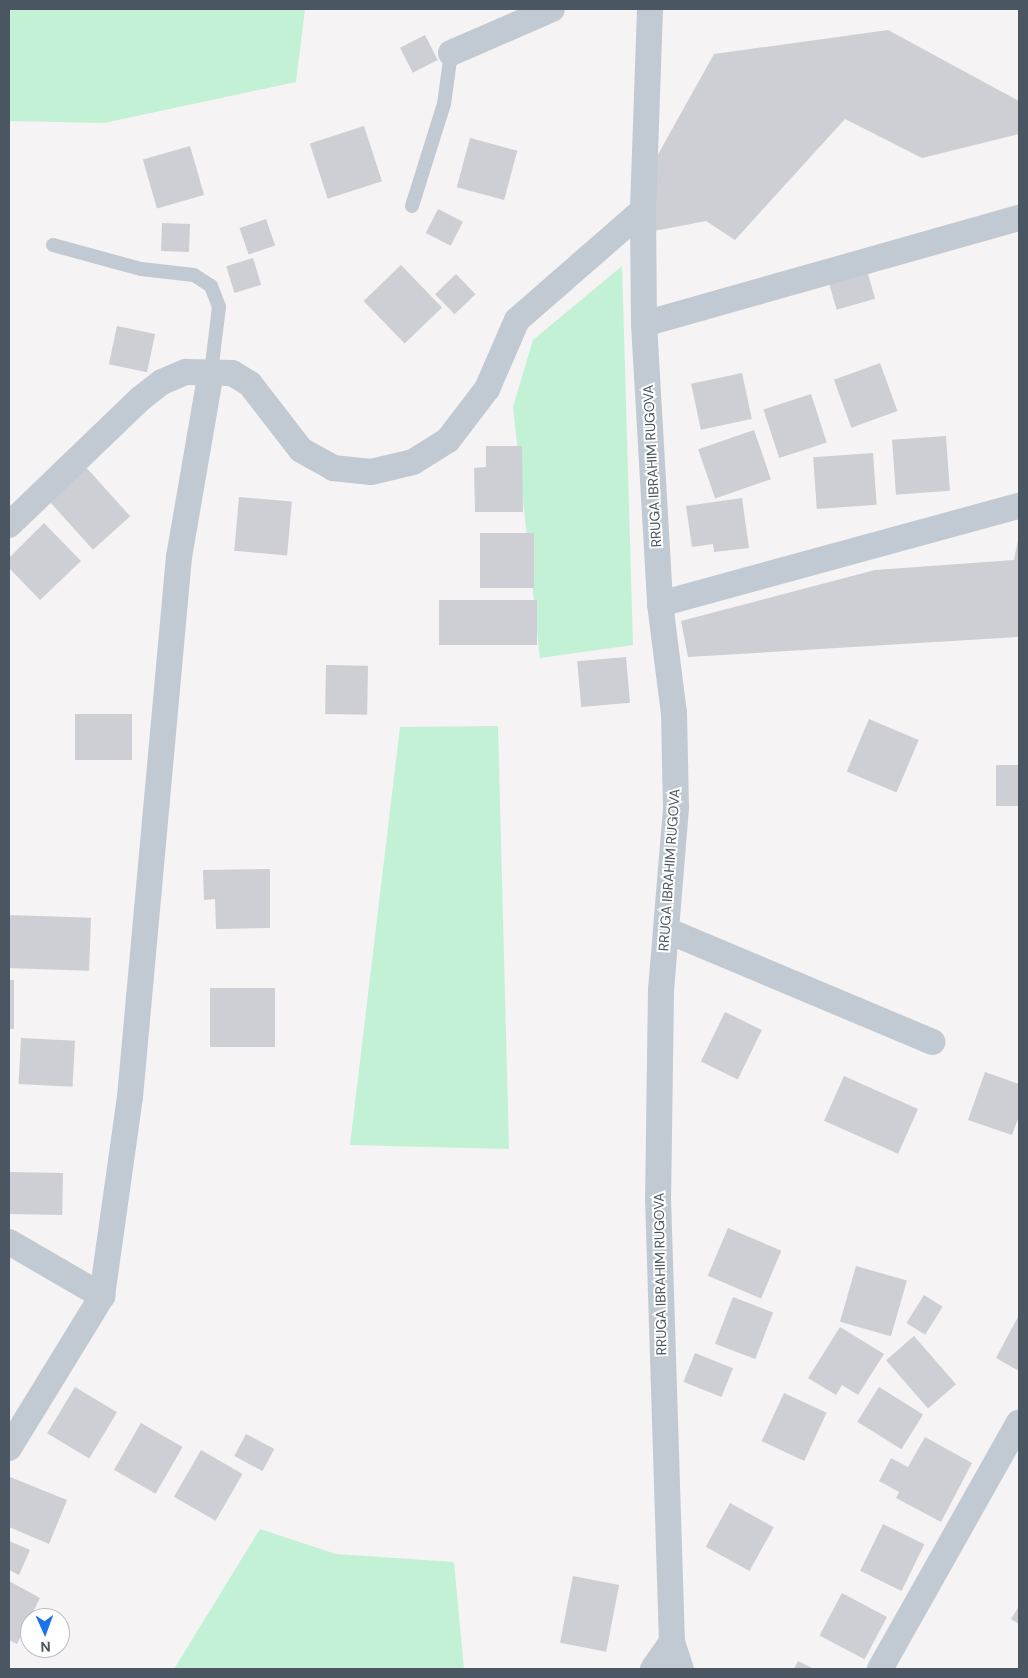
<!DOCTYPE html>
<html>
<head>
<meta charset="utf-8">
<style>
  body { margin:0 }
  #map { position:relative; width:1028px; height:1678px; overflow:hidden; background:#f5f3f3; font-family:"DM Sans",sans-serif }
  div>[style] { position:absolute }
  .green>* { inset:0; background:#c3f1d5 }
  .building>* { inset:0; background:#cdcfd5; transform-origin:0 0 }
  .service>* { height:14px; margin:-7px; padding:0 7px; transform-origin:7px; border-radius:7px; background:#c1cad2 }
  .minor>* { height:26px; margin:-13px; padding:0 13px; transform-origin:13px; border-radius:13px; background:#c1cad2 }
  span { translate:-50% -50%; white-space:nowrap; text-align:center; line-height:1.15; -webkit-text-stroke:4px #fff; paint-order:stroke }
  .street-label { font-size:14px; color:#4a5661 }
  .frame { position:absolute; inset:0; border:10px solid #4a5661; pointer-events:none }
  .north { position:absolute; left:20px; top:1608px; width:50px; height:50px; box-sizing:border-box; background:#fff; border:1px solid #b7bbc0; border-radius:50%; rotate:178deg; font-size:14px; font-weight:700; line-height:20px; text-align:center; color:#4a5661 }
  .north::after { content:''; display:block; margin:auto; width:18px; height:22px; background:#1a73e8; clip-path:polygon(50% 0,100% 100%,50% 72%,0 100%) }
</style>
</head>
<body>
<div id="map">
  <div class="green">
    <div style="clip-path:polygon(9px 9px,305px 9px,296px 82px,104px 123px,9px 121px)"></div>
    <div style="clip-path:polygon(622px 266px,633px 645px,540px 658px,513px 407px,533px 340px)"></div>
    <div style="clip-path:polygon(498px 726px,509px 1149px,350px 1145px,400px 727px)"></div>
    <div style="clip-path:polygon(260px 1529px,336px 1554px,454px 1562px,464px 1669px,174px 1669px)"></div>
  </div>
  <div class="building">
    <div style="clip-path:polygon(888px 30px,1019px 101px,1019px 134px,922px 158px,845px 119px,735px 240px,706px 221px,654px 231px,656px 158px,714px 54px)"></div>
    <div style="left:425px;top:35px;width:28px;height:28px;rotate:63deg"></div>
    <div style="left:364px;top:126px;width:58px;height:57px;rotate:72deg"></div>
    <div style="left:470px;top:138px;width:49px;height:51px;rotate:15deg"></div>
    <div style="left:190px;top:146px;width:51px;height:49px;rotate:74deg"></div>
    <div style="left:438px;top:209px;width:28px;height:27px;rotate:27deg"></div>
    <div style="left:266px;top:219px;width:28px;height:28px;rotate:71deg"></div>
    <div style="left:162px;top:223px;width:28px;height:28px;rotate:2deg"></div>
    <div style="left:253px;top:258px;width:28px;height:28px;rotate:73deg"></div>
    <div style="left:401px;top:265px;width:59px;height:52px;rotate:46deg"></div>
    <div style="left:866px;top:267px;width:33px;height:40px;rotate:74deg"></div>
    <div style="left:456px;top:274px;width:28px;height:29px;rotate:46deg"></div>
    <div style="left:117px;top:326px;width:39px;height:39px;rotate:12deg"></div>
    <div style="left:880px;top:363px;width:51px;height:49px;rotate:70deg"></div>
    <div style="left:742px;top:373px;width:47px;height:52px;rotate:78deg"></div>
    <div style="left:811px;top:394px;width:51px;height:50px;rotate:72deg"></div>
    <div style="left:754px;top:430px;width:52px;height:59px;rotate:71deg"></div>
    <div style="left:946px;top:436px;width:55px;height:54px;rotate:86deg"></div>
    <div style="clip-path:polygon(486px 446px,522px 446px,523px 512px,475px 512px,474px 468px,486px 467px)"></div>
    <div style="left:873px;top:453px;width:52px;height:60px;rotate:86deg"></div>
    <div style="left:84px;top:465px;width:69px;height:50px;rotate:48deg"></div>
    <div style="left:239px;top:497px;width:53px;height:54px;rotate:5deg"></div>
    <div style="clip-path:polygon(742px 498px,749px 548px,714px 552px,713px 544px,692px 547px,686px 506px)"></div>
    <div style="clip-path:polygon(44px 523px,81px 561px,40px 600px,9px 568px,9px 558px)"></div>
    <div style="left:480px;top:533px;width:54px;height:55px"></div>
    <div style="clip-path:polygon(1019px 535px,1019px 637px,688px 657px,681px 621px,875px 570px,1014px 560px)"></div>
    <div style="left:537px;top:600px;width:45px;height:98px;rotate:90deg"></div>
    <div style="left:626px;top:657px;width:46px;height:49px;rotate:85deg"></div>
    <div style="left:326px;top:665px;width:42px;height:49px;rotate:1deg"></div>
    <div style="left:75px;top:714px;width:57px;height:46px"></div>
    <div style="left:869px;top:719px;width:54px;height:57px;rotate:23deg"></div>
    <div style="left:996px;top:765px;width:23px;height:41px"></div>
    <div style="clip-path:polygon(270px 869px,270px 928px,216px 929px,215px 899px,204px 900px,203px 870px)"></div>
    <div style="left:9px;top:915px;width:82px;height:53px;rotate:2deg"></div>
    <div style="left:9px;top:980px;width:5px;height:49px"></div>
    <div style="left:210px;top:988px;width:65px;height:59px"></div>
    <div style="left:725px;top:1012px;width:41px;height:55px;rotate:26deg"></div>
    <div style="left:21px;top:1038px;width:54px;height:46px;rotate:3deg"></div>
    <div style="clip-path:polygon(985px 1072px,1019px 1084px,1019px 1116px,1012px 1135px,968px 1120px)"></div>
    <div style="left:844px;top:1076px;width:81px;height:49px;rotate:24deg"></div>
    <div style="left:9px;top:1172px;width:54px;height:42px;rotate:1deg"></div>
    <div style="left:728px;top:1228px;width:58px;height:52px;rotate:23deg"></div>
    <div style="left:856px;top:1266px;width:53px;height:58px;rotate:16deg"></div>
    <div style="left:924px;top:1295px;width:22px;height:33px;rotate:32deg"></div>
    <div style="left:733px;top:1297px;width:43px;height:50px;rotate:21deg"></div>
    <div style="clip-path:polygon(1019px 1315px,1019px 1371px,996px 1358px)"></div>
    <div style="clip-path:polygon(840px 1327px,884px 1354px,858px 1395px,842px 1385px,836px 1395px,808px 1378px)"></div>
    <div style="left:914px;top:1336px;width:64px;height:37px;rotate:49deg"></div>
    <div style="left:695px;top:1353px;width:41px;height:31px;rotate:22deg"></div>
    <div style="left:75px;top:1387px;width:49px;height:54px;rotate:31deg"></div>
    <div style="left:879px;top:1387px;width:52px;height:41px;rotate:32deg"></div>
    <div style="left:784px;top:1393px;width:47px;height:53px;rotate:25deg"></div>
    <div style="left:141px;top:1423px;width:48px;height:54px;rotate:30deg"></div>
    <div style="left:246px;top:1434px;width:32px;height:25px;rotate:28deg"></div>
    <div style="clip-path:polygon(925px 1437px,972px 1463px,941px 1522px,896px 1498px,899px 1492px,879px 1481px,891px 1458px,908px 1467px)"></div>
    <div style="left:201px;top:1450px;width:48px;height:54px;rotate:30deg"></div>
    <div style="clip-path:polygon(10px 1477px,67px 1500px,49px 1544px,9px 1527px)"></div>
    <div style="left:730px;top:1503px;width:50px;height:50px;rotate:29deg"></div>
    <div style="left:883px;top:1524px;width:46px;height:52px;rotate:26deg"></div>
    <div style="clip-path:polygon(9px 1541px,30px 1550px,19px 1575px,9px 1570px)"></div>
    <div style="left:573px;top:1576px;width:47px;height:68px;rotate:11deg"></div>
    <div style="clip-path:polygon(9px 1581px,40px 1598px,17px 1644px,9px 1640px)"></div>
    <div style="left:842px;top:1593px;width:51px;height:48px;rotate:28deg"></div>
    <div style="clip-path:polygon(1019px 1606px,1019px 1624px,1011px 1619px)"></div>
    <div style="clip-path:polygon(798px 1661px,814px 1669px,794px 1669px)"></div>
  </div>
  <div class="service">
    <div style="left:412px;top:206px;width:107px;rotate:-72.6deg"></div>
    <div style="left:444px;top:104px;width:51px;rotate:-82.2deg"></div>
    <div style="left:53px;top:245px;width:91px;rotate:15.3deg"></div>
    <div style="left:141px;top:269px;width:53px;rotate:6.5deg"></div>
    <div style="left:194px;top:275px;width:20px;rotate:33deg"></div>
    <div style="left:211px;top:286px;width:22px;rotate:69deg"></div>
    <div style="left:219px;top:307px;width:65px;rotate:97deg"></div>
  </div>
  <div class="minor">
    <div style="left:650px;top:9px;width:201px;rotate:92deg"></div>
    <div style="left:643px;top:210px;width:114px;rotate:89.5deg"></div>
    <div style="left:644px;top:324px;width:280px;rotate:86.7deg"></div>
    <div style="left:660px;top:604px;width:110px;rotate:82.7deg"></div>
    <div style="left:674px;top:713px;width:95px;rotate:88.8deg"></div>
    <div style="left:676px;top:808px;width:182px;rotate:94.7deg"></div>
    <div style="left:661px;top:989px;width:209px;rotate:90.8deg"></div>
    <div style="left:658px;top:1198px;width:444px;rotate:88.2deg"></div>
    <div style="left:672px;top:1642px;width:28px;rotate:72deg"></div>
    <div style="left:451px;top:53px;width:110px;rotate:-23.5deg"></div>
    <div style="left:644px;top:324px;width:390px;rotate:-15.8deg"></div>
    <div style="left:9px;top:525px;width:182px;rotate:-43.9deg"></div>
    <div style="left:140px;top:399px;width:28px;rotate:-38deg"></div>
    <div style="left:162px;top:382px;width:26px;rotate:-23deg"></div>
    <div style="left:186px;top:372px;width:46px;rotate:1.2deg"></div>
    <div style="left:232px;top:373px;width:21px;rotate:31deg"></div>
    <div style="left:250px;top:384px;width:83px;rotate:52.3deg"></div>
    <div style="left:301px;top:450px;width:37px;rotate:29deg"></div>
    <div style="left:333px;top:468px;width:38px;rotate:6deg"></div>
    <div style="left:371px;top:472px;width:43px;rotate:-13.4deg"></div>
    <div style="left:413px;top:462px;width:41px;rotate:-32.2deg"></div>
    <div style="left:448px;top:440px;width:64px;rotate:-52.6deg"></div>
    <div style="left:487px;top:389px;width:75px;rotate:-66.5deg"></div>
    <div style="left:517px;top:320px;width:167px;rotate:-41.1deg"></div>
    <div style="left:660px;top:604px;width:372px;rotate:-15.3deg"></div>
    <div style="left:666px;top:930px;width:289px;rotate:22.8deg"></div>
    <div style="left:9px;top:1242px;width:108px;rotate:30.1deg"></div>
    <div style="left:9px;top:1448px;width:178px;rotate:-58.5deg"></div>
    <div style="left:102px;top:1296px;width:201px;rotate:-82deg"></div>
    <div style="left:130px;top:1097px;width:542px;rotate:-84.82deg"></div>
    <div style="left:179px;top:557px;width:188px;rotate:-80.2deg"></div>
    <div style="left:653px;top:1669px;width:33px;rotate:-55deg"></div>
    <div style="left:880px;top:1669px;width:283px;rotate:-60.6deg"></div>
  </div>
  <div class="street-label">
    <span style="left:652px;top:466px;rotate:-93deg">RRUGA IBRAHIM RUGOVA</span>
    <span style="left:669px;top:870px;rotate:-86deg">RRUGA IBRAHIM RUGOVA</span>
    <span style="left:660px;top:1274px;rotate:-91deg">RRUGA IBRAHIM RUGOVA</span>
  </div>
  <div class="frame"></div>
  <div class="north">N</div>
</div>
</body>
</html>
